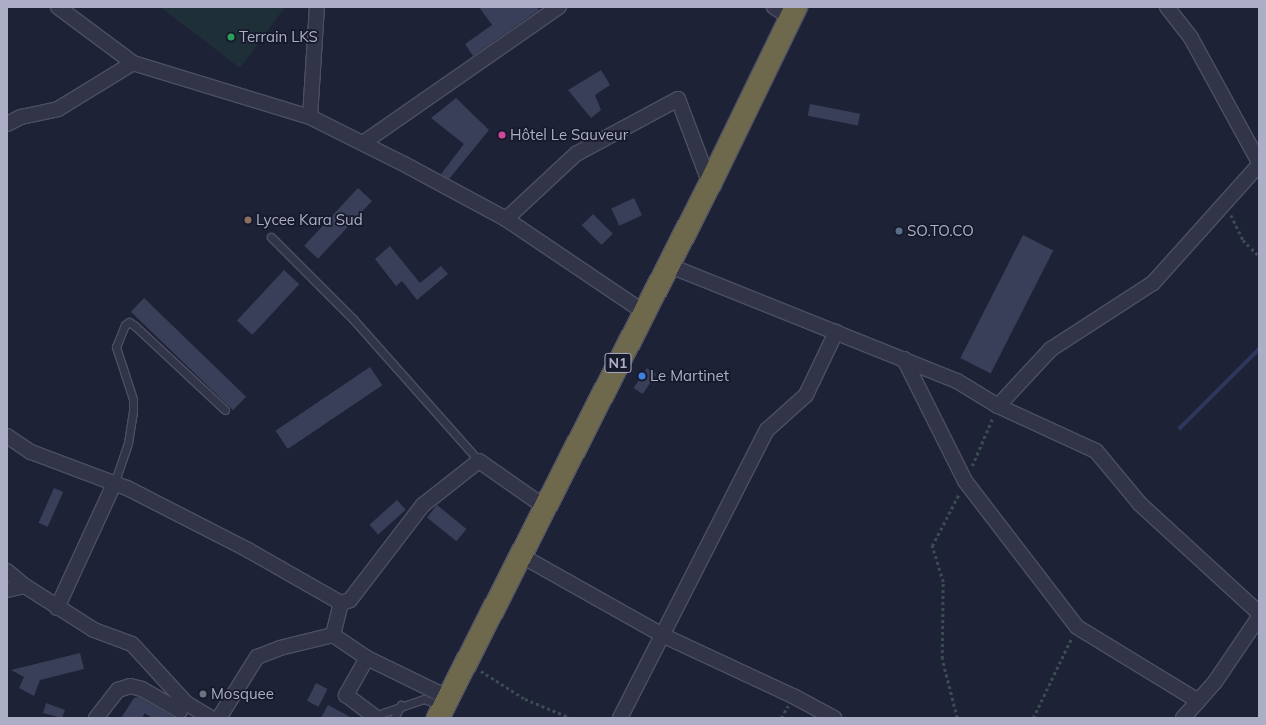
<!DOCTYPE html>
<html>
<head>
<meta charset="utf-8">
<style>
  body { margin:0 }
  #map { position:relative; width:1266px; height:725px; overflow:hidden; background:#1e2237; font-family:Mulish,sans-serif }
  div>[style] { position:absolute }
  .green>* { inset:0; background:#1f2f38 }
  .stream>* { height:4px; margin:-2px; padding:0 2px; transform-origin:2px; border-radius:2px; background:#2e365d }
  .building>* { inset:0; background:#393f58; transform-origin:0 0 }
  .path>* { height:2.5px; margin-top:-1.25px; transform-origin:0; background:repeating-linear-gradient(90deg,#3a4b52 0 3px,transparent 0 6px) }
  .roads { filter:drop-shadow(1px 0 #4c4f62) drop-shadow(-1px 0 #4c4f62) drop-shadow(0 1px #4c4f62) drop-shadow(0 -1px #4c4f62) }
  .lane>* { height:7px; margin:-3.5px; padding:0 3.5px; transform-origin:3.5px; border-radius:3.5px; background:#313547 }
  .street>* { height:14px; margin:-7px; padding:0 7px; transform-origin:7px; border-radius:7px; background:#313547 }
  .highway>* { height:22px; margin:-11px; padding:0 11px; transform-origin:11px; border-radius:11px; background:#6e694d }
  .dots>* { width:11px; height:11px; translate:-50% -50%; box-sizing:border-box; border:2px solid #171a2b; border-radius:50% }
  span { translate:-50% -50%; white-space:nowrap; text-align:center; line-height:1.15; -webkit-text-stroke:3.5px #171a2b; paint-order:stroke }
  .shield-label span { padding:1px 3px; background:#171a2b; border:1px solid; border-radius:3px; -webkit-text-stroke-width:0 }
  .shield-label { font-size:14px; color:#abaec5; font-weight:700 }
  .poi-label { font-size:15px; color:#abaec5 }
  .left { translate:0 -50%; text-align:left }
  .frame { position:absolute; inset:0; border:8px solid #abaec5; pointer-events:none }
</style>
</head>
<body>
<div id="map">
  <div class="green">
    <div style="clip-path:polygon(160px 7px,285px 7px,240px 68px)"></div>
  </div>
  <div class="stream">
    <div style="left:1180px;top:428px;width:112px;rotate:-45deg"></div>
  </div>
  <div class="building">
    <div style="clip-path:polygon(479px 7px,536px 7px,539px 10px,473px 56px,465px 44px,492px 25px)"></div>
    <div style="clip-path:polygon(601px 70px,610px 85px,595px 95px,601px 110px,591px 118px,568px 90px)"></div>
    <div style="clip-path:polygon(456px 98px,489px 130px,449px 179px,441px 174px,464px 144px,431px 118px)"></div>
    <div style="left:810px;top:104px;width:51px;height:12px;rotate:11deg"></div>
    <div style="left:358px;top:188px;width:19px;height:79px;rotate:43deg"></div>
    <div style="left:634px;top:198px;width:19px;height:25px;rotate:65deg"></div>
    <div style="left:593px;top:214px;width:28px;height:16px;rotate:45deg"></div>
    <div style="left:1023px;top:235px;width:34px;height:138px;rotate:27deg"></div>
    <div style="clip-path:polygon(390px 246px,420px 283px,441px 266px,448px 274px,417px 300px,402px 281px,396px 286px,375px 259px)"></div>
    <div style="left:284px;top:270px;width:21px;height:69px;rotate:43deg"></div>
    <div style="left:144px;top:298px;width:142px;height:19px;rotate:44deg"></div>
    <div style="left:370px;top:367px;width:22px;height:114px;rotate:56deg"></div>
    <div style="left:647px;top:368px;width:11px;height:24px;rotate:34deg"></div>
    <div style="left:54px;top:488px;width:10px;height:38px;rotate:24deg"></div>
    <div style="left:397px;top:500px;width:13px;height:37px;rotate:48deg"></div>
    <div style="left:437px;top:505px;width:38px;height:16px;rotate:39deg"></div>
    <div style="clip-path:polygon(80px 653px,84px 669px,40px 680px,34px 696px,19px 688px,24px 677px,11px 670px)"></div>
    <div style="left:316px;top:683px;width:13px;height:20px;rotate:27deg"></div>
    <div style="clip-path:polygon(139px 697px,175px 718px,152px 718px,145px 713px,142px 718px,121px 718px,134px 698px)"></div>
    <div style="clip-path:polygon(46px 703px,65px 710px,62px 718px,43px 713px)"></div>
    <div style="clip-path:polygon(328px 705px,352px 718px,321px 718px)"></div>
  </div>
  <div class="path">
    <div style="left:1231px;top:215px;width:28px;rotate:64deg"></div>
    <div style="left:1243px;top:240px;width:23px;rotate:45deg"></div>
    <div style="left:972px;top:466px;width:53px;rotate:-66.8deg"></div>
    <div style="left:481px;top:671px;width:52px;rotate:32.5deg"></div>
    <div style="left:525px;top:699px;width:50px;rotate:22.4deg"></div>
    <div style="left:781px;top:718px;width:14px;rotate:-60deg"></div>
    <div style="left:957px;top:718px;width:61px;rotate:-104.3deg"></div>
    <div style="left:942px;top:659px;width:77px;rotate:-89.3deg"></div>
    <div style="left:943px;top:582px;width:38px;rotate:-107deg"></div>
    <div style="left:932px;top:546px;width:59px;rotate:-62.6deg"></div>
    <div style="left:1033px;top:718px;width:90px;rotate:-64.3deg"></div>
  </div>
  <div class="roads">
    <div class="lane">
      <div style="left:271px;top:237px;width:116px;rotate:45deg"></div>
      <div style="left:353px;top:319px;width:190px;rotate:48.4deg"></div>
      <div style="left:114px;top:484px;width:43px;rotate:-71.1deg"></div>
      <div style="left:128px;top:443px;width:32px;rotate:-81deg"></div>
      <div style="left:133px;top:411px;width:12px;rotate:-90deg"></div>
      <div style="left:133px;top:399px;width:55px;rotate:-108.1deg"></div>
      <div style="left:116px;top:347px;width:24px;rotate:-68deg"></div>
      <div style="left:125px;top:325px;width:5px;rotate:-37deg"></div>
      <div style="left:129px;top:322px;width:7px;rotate:34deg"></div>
      <div style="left:135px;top:326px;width:123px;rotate:43deg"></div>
      <div style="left:371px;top:717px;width:56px;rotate:-18.8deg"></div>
      <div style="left:424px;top:699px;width:19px;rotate:21deg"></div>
      <div style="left:394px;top:718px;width:15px;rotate:-62deg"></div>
    </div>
    <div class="street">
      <div style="left:58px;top:7px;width:94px;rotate:36.7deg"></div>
      <div style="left:133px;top:63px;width:185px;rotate:17deg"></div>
      <div style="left:310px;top:117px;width:105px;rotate:26.6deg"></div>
      <div style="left:404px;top:164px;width:116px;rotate:28.3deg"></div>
      <div style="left:506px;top:219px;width:166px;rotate:34deg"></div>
      <div style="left:774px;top:7px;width:20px;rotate:33deg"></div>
      <div style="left:1167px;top:7px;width:39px;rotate:52deg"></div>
      <div style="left:1191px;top:38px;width:141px;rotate:61.3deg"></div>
      <div style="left:310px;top:117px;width:110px;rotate:-86.4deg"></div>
      <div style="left:7px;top:124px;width:16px;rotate:-27deg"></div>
      <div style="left:21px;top:117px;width:38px;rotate:-12deg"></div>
      <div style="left:58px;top:109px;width:88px;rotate:-31.5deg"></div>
      <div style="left:363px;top:143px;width:239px;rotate:-34.8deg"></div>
      <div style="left:506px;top:219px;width:96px;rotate:-42.9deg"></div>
      <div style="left:576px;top:154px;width:116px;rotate:-28.3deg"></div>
      <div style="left:678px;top:99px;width:91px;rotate:69.4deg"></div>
      <div style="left:668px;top:265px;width:311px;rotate:21.9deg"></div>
      <div style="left:957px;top:381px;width:48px;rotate:31.4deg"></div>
      <div style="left:998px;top:406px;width:78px;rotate:-47.1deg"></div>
      <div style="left:1051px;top:349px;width:121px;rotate:-32.9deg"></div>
      <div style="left:1153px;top:283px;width:159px;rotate:-48.1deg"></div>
      <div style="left:904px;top:359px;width:136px;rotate:63.4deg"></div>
      <div style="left:965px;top:481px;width:184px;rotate:52.5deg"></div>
      <div style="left:1077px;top:627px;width:142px;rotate:31.4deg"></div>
      <div style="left:998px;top:406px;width:108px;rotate:24.7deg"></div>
      <div style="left:1096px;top:451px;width:69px;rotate:50.3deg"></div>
      <div style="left:1140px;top:504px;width:161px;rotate:42.5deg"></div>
      <div style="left:7px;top:436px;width:29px;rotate:34deg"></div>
      <div style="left:31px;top:452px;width:103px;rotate:20.6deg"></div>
      <div style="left:127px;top:488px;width:136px;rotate:27.1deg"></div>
      <div style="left:248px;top:550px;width:107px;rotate:29.7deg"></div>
      <div style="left:341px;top:603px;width:9px;rotate:-18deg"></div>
      <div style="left:350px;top:600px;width:120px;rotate:-52.5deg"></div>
      <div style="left:423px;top:505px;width:71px;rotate:-38.2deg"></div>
      <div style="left:479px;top:461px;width:82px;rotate:35deg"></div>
      <div style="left:522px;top:556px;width:161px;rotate:29.4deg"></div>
      <div style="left:662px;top:635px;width:145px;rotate:25deg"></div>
      <div style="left:793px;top:696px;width:47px;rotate:28.2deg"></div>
      <div style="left:7px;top:571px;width:23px;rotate:40deg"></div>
      <div style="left:7px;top:590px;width:18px;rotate:-13deg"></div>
      <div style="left:25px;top:586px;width:82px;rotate:32.5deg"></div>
      <div style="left:94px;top:630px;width:40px;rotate:20.2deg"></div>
      <div style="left:132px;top:644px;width:80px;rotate:47.5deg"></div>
      <div style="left:186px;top:703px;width:29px;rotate:31deg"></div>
      <div style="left:57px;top:608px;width:136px;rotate:-65.3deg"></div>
      <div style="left:333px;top:635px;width:33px;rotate:-76deg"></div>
      <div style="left:367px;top:658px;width:43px;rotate:119.6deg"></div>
      <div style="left:346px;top:695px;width:34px;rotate:37deg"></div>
      <div style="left:96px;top:718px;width:36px;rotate:-52deg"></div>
      <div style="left:118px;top:690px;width:13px;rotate:-18deg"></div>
      <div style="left:130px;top:686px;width:12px;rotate:14deg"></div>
      <div style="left:142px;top:689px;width:44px;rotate:30.1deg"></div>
      <div style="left:219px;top:718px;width:72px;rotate:-58.1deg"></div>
      <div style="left:257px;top:657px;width:25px;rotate:-21deg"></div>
      <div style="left:280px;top:648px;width:55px;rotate:-13.8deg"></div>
      <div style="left:333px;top:635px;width:41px;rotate:34.1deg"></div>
      <div style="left:367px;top:658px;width:91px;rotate:26deg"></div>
      <div style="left:620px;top:718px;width:323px;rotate:-63deg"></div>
      <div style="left:767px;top:430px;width:52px;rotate:-41.9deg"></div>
      <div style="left:806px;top:395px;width:70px;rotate:-64.5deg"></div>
      <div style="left:1183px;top:718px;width:48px;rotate:-48.4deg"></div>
      <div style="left:1215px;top:682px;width:78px;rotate:-55.9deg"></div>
    </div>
    <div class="highway">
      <div style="left:438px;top:718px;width:599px;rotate:-63.01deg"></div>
      <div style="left:710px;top:184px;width:197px;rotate:-64.1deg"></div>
    </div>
  </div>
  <div class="dots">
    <div style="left:231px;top:37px;background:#2e9e5b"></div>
    <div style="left:502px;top:135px;background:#d1479c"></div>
    <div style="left:248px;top:220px;background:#8d6e63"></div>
    <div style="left:899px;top:231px;background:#5c6f8a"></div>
    <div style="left:642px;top:376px;background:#3f7fe0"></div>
    <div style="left:203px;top:694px;background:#6b7280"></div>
  </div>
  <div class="shield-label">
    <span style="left:618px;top:363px">N1</span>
  </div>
  <div class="poi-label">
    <span class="left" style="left:239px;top:37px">Terrain LKS</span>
    <span class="left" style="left:510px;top:135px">Hôtel Le Sauveur</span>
    <span class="left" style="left:256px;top:220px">Lycee Kara Sud</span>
    <span class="left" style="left:907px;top:231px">SO.TO.CO</span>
    <span class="left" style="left:650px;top:376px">Le Martinet</span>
    <span class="left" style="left:211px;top:694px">Mosquee</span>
  </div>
  <div class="frame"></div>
</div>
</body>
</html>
